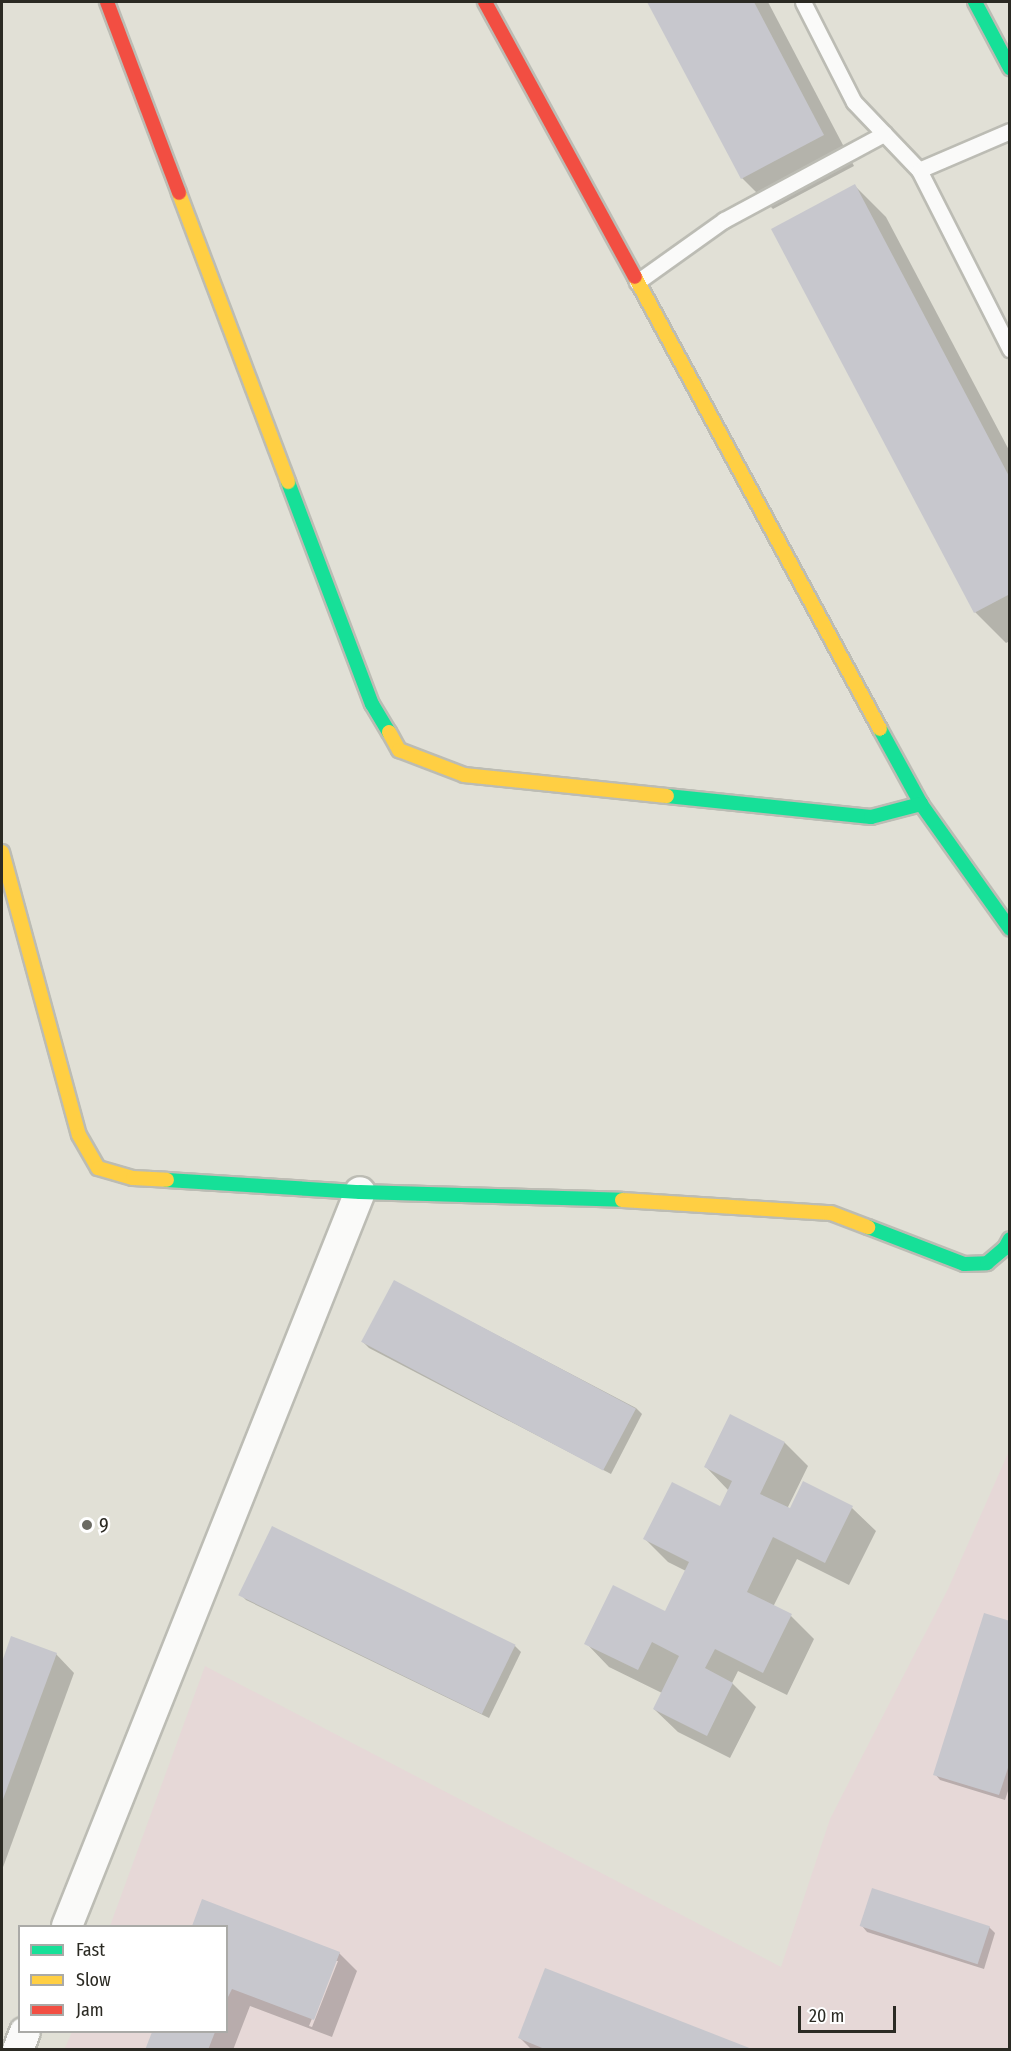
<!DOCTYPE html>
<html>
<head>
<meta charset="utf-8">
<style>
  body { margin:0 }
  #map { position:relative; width:1011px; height:2051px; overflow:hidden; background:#e1e0d6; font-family:"Fira Sans Condensed",sans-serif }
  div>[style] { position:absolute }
  .medical>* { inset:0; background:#e6d8d7 }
  .shadow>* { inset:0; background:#0003 }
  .building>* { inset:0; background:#c7c7cd; transform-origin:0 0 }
  .roads { filter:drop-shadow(2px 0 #bcbcb4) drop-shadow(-2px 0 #bcbcb4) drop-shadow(0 2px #bcbcb4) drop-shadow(0 -2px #bcbcb4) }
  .lane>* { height:15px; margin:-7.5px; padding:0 7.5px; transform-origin:7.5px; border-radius:7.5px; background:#fafaf9 }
  .street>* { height:30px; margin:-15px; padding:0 15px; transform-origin:15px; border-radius:15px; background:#fafaf9 }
  .fast>* { height:14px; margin:-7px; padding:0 7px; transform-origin:7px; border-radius:7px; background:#16e098 }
  .slow>* { height:14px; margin:-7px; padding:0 7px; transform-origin:7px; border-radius:7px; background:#ffcf43 }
  .jam>* { height:14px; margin:-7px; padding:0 7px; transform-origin:7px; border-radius:7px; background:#f24e42 }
  .dots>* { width:16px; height:16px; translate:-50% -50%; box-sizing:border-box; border:3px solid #fff; border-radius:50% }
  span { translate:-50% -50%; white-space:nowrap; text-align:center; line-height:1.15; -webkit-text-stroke:5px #fff; paint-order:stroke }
  .poi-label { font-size:20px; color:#2b2a23 }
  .left { translate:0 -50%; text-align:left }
  .frame { position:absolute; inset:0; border:3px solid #2b2a23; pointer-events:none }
  .legend { position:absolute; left:18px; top:1925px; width:210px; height:108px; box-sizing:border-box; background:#fff; border:2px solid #aaaaa7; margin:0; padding:8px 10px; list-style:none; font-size:18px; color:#2b2a23 }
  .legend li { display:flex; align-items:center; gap:12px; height:30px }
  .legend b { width:30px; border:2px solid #aaaaa7 }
  .scale { position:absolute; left:798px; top:2006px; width:98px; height:27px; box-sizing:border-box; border:3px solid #2b2a23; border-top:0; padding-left:8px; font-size:18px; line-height:21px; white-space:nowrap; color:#2b2a23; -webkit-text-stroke:4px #fff; paint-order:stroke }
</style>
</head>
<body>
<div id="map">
  <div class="medical">
    <div style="clip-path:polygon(1009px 1451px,1009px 2049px,64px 2050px,72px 2032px,226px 2032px,226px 1926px,110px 1926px,205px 1666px,781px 1967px,830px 1819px,948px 1589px)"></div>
  </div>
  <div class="shadow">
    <div style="clip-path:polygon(649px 2px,768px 2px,854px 166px,773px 209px,742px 178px)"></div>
    <div style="clip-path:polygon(855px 186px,886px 217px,1010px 452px,1010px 641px,1006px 643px,975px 612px)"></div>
    <div style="clip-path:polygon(395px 1282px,636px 1408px,642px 1414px,611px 1474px,369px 1348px,363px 1342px)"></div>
    <div style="clip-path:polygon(731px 1416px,785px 1443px,808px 1466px,787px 1509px,790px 1510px,804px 1483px,852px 1508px,876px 1531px,849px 1585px,797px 1559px,773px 1607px,791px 1616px,814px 1639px,787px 1695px,738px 1671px,732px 1683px,756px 1707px,730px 1758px,678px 1732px,654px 1709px,662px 1693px,609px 1667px,586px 1643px,665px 1613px,686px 1571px,668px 1562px,645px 1539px,720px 1508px,729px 1491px,706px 1467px)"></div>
    <div style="clip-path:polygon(240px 1594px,515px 1646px,521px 1652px,489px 1718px,246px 1600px)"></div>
    <div style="clip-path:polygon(1010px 1622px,1010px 1785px,1005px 1800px,940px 1780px,935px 1774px)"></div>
    <div style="clip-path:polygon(12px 1638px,56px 1654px,74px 1673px,2px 1870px,2px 1666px)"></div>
    <div style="clip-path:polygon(evenodd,203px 1901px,339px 1953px,357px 1971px,332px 2037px,250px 2006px,233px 2050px,147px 2050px,153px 2032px,226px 2032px,226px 1926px,194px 1926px,203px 1901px,335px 1961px,338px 1961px,312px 2027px,309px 2026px,335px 1961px)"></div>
    <div style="clip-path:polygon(862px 1926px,989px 1927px,995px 1933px,984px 1969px,867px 1932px)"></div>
    <div style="clip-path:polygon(520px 2038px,748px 2050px,532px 2050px)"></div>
  </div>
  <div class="building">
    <div style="clip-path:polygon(647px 2px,754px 2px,824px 135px,741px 179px)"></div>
    <div style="clip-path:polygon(855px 184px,1010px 478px,1010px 594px,974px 613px,771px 229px)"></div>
    <div style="left:394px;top:1280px;width:274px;height:70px;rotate:28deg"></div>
    <div style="clip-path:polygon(730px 1414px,785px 1442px,760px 1494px,790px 1508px,803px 1481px,853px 1506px,825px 1563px,773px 1537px,747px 1592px,792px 1614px,763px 1673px,715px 1649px,705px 1668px,733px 1683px,707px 1736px,653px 1709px,679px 1656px,652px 1642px,638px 1670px,584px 1644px,613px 1585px,665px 1611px,689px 1562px,643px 1539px,672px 1482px,720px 1506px,732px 1481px,704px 1467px)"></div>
    <div style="left:272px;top:1526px;width:271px;height:77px;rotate:26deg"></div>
    <div style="clip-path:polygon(984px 1613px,1010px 1621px,1010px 1762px,999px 1795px,933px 1775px)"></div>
    <div style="clip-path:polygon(11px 1636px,57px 1653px,2px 1802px,2px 1662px)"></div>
    <div style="left:872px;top:1888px;width:124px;height:40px;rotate:18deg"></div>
    <div style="clip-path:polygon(202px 1899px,340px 1952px,314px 2020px,232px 1989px,226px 2001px,226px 1926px,192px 1926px)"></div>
    <div style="clip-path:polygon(545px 1968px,752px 2049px,752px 2050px,547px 2050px,518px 2038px)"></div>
    <div style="clip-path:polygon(152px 2032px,215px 2032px,208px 2050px,145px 2050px)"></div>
  </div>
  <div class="roads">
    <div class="lane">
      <div style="left:803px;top:2px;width:112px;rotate:63deg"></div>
      <div style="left:854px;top:102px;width:94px;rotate:46.3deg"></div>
      <div style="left:919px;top:170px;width:201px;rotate:63.1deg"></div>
      <div style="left:919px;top:170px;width:99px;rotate:-23.2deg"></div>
      <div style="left:637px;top:282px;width:107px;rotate:-35.5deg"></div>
      <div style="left:724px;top:220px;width:182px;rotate:-28.3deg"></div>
    </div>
    <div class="street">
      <div style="left:67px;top:1926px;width:790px;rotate:-68.24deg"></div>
      <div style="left:18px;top:2050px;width:19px;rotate:-69deg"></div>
    </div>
    <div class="fast">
      <div style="left:975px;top:2px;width:75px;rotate:62.1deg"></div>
      <div style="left:288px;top:482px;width:237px;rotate:69.3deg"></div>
      <div style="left:372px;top:704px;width:33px;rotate:59deg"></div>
      <div style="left:880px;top:729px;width:85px;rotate:61.3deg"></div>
      <div style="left:921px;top:804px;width:153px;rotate:54.5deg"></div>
      <div style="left:667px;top:796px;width:205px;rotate:5.9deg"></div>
      <div style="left:871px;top:817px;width:52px;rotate:-14.6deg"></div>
      <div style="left:167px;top:1180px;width:193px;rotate:3.6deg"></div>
      <div style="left:360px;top:1192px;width:262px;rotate:1.7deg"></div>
      <div style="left:868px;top:1227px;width:103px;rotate:21.1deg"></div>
      <div style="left:964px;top:1264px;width:23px;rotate:-2deg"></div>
      <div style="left:987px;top:1263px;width:23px;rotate:-40deg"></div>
      <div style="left:1005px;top:1248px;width:10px;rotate:-61deg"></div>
    </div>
    <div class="slow">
      <div style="left:179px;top:193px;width:309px;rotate:69.3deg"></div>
      <div style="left:635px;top:277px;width:514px;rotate:61.54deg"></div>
      <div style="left:389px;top:732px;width:21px;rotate:61deg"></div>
      <div style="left:399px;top:750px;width:70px;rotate:21deg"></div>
      <div style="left:464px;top:775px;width:204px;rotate:5.9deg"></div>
      <div style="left:2px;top:852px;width:293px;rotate:74.8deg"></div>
      <div style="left:79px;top:1135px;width:38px;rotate:60deg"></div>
      <div style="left:98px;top:1168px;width:36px;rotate:16deg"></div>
      <div style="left:133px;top:1178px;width:34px;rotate:3deg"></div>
      <div style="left:622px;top:1200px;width:209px;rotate:3.6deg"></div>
      <div style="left:831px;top:1213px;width:40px;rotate:21deg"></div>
    </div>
    <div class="jam">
      <div style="left:107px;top:2px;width:204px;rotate:69.3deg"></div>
      <div style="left:485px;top:2px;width:313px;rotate:61.4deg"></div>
    </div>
  </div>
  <div class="dots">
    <div style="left:87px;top:1525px;background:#6b6a62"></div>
  </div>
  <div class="poi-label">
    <span class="left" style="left:99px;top:1525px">9</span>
  </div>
  <div class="frame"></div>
  <ul class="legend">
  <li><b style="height:8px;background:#16e098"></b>Fast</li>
  <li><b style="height:8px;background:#ffcf43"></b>Slow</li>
  <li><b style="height:8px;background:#f24e42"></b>Jam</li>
  </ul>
  <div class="scale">20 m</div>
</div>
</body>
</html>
